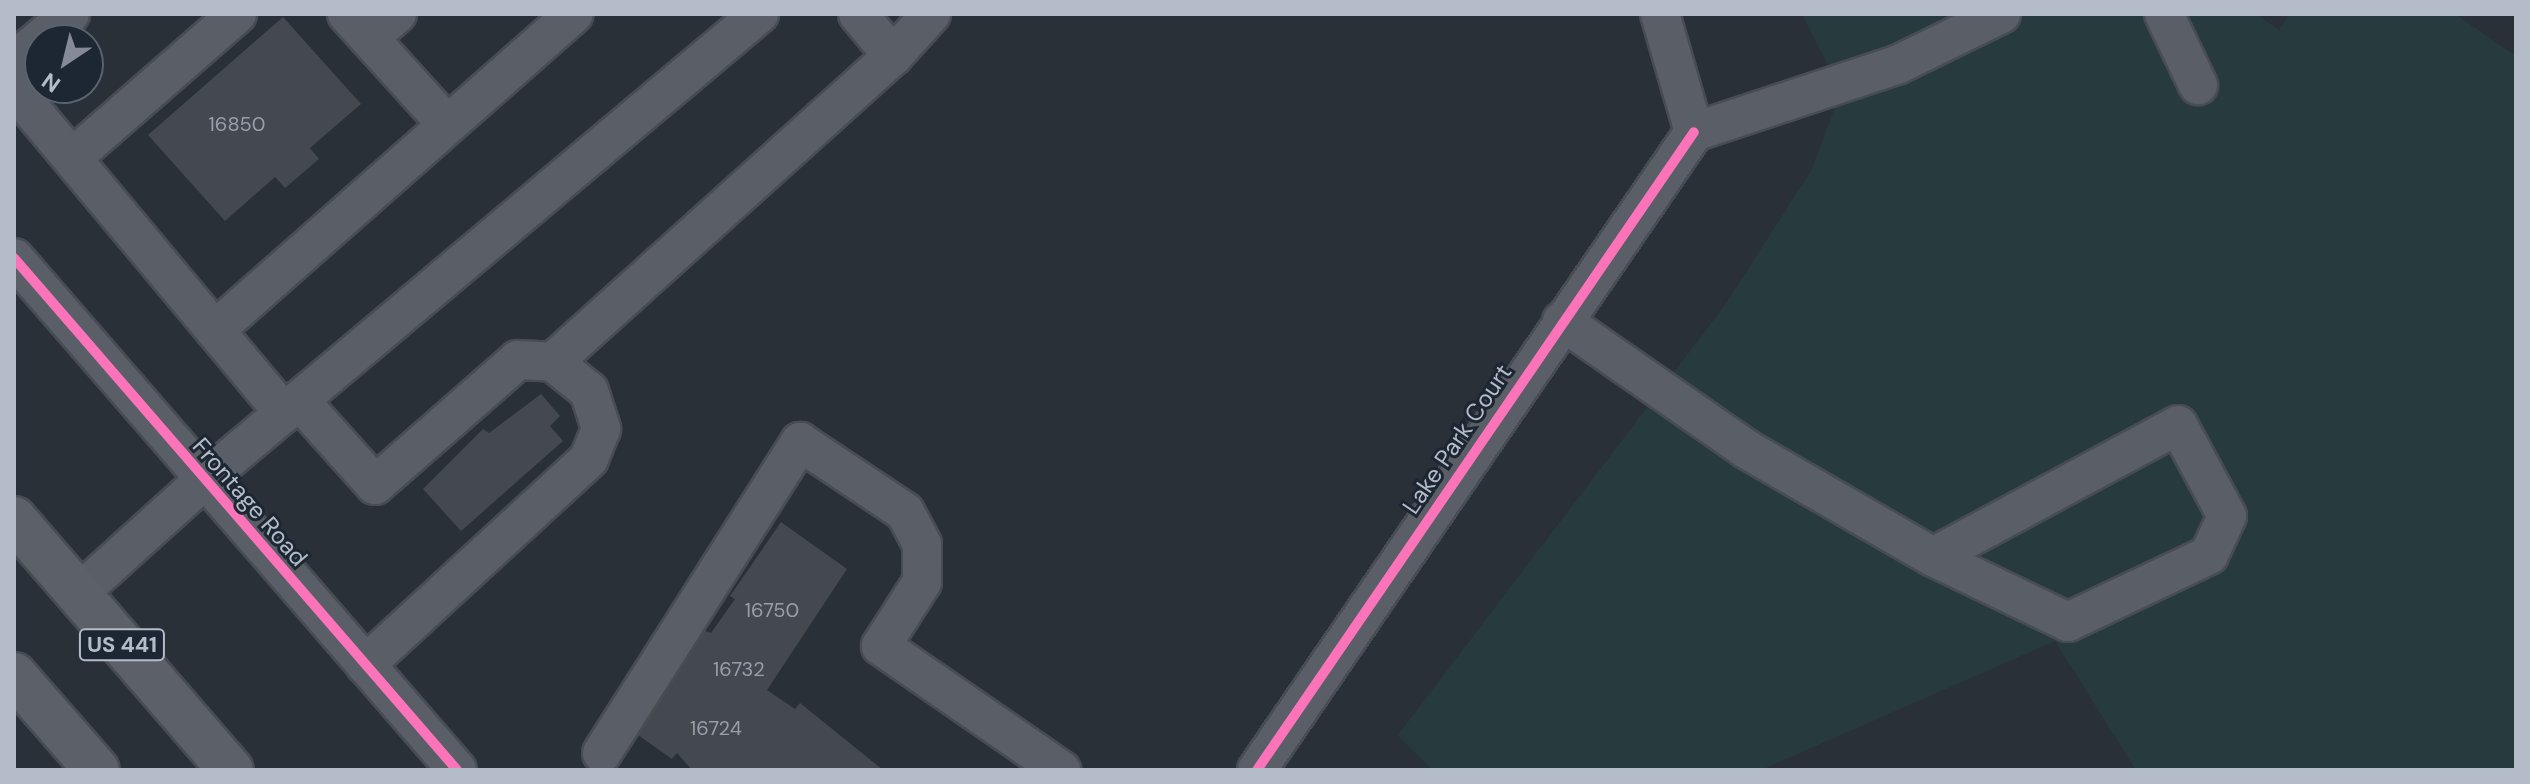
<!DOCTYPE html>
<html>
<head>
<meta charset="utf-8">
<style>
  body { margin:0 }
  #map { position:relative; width:2530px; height:784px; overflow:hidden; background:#2a3038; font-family:"DM Sans",sans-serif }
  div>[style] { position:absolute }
  .green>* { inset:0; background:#273a3e }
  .building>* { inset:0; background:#444950 }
  .roads { filter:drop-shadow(2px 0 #484c53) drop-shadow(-2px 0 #484c53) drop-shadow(0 2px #484c53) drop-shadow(0 -2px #484c53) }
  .minor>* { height:38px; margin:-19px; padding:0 19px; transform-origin:19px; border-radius:19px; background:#5a5e66 }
  .major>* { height:44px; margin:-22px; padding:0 22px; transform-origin:22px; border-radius:22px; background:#5c6168 }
  .cycleway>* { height:10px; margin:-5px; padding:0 5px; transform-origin:5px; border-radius:5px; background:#fb73b8 }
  span { translate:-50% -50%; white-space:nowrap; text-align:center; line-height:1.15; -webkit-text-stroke:6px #1d2633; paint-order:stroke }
  .number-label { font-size:20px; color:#989fab }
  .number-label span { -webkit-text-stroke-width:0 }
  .shield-label span { padding:2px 6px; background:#1d2633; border:2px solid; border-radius:6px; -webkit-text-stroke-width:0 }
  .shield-label { font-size:22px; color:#b4bcc9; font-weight:700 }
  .street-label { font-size:24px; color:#b4bcc9 }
  .frame { position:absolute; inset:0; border:16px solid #b4bcc9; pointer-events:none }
  .north { position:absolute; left:24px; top:24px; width:80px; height:80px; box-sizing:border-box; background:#1d2633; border:2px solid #59626f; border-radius:50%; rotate:215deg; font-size:22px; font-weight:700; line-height:32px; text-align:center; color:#b4bcc9 }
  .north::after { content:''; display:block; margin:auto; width:28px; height:36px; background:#848b96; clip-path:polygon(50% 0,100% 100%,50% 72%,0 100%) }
</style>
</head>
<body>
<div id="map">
  <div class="green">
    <div style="clip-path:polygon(1802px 14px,2256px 14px,2279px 30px,2290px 14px,2455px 14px,2516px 56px,2516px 770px,2136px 770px,2055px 641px,1761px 770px,1432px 770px,1398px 735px,1725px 305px,1812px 169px,1841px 91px)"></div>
  </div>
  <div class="building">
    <div style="clip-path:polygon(283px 17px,361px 104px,310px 148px,319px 159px,285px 188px,275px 177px,225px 221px,148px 135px)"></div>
    <div style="clip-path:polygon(541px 394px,560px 416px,550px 426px,563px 441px,461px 531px,423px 489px,483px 429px,489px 433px)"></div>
    <div style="clip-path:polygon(781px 522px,847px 569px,767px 690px,795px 709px,800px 703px,883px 770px,692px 770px,677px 753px,672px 759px,638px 735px,705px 631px,711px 633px,735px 599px,730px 596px)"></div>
  </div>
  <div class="roads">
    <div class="minor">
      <div style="left:347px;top:14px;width:147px;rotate:47.8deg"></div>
      <div style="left:858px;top:14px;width:55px;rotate:50.2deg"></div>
      <div style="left:893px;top:56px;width:57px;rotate:-47.9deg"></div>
      <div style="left:1660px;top:14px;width:123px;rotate:73.9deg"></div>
      <div style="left:2164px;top:14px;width:79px;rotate:64.4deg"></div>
      <div style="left:369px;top:38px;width:37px;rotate:-41deg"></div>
      <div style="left:14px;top:61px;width:73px;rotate:-40deg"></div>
      <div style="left:14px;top:89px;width:422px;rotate:50.2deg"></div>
      <div style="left:1694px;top:132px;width:214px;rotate:-18.3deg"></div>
      <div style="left:1897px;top:65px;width:116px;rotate:-26.1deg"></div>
      <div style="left:72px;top:158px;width:219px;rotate:-41.1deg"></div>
      <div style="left:14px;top:258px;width:677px;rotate:49.13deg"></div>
      <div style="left:1562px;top:321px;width:224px;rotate:34.8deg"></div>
      <div style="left:1746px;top:449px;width:216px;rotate:30deg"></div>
      <div style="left:1933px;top:557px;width:150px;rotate:25.7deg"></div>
      <div style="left:2068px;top:622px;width:156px;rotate:-25.4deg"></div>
      <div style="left:2209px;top:555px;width:43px;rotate:-65.2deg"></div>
      <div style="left:2227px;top:516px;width:103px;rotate:-118.3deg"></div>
      <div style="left:2178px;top:425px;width:278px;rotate:151.7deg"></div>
      <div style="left:215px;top:330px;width:478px;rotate:-41.4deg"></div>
      <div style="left:553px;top:362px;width:457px;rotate:-42deg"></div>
      <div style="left:299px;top:400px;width:114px;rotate:48.2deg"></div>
      <div style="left:375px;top:485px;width:190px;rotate:-41.2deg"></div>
      <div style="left:518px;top:360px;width:35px;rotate:3deg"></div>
      <div style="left:553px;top:362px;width:46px;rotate:38.9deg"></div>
      <div style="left:589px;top:391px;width:40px;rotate:72deg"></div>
      <div style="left:601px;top:429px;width:32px;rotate:112deg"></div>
      <div style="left:589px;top:459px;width:304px;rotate:137.4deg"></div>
      <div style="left:78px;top:594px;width:170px;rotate:-42.1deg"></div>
      <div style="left:204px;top:480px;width:725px;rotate:-40.02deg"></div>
      <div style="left:602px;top:753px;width:369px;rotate:-57.5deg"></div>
      <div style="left:800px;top:442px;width:126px;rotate:33.7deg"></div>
      <div style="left:905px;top:512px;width:36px;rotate:62deg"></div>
      <div style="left:922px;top:544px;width:38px;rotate:90deg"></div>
      <div style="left:922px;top:582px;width:76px;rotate:122.6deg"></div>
      <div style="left:881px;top:646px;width:219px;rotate:34.6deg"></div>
      <div style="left:1257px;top:770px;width:773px;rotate:-55.59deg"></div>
    </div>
    <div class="major">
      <div style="left:14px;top:519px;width:332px;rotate:49.2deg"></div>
      <div style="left:14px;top:675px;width:126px;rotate:48.9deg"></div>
    </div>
  </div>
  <div class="cycleway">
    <div style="left:14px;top:258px;width:677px;rotate:49.13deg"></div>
    <div style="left:1257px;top:770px;width:773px;rotate:-55.59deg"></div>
  </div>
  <div class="number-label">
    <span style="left:237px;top:124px">16850</span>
    <span style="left:772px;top:610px">16750</span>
    <span style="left:739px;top:669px">16732</span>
    <span style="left:716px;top:728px">16724</span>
  </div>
  <div class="shield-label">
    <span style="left:122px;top:645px">US 441</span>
  </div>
  <div class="street-label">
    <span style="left:1457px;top:439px;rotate:-56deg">Lake Park Court</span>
    <span style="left:250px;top:502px;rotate:49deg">Frontage Road</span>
  </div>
  <div class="frame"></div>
  <div class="north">N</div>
</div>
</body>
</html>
